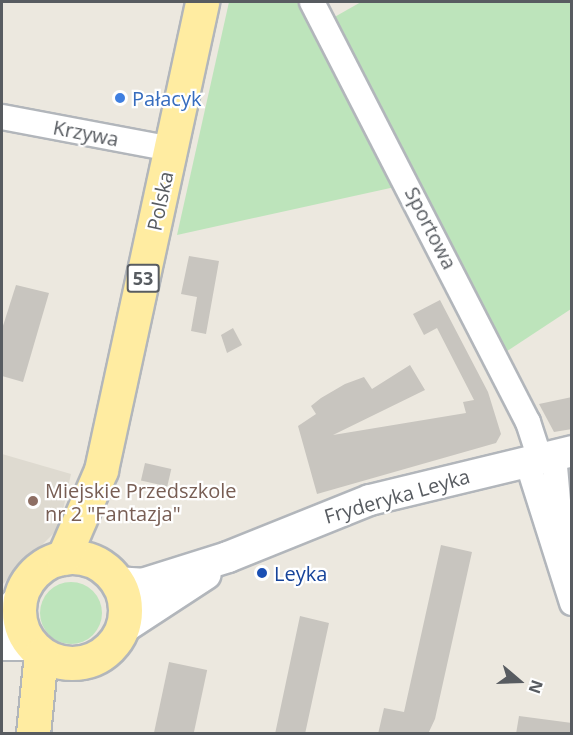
<!DOCTYPE html>
<html>
<head>
<meta charset="utf-8">
<style>
  body { margin:0 }
  #map { position:relative; width:573px; height:735px; overflow:hidden; background:#ece8df; font-family:"Open Sans",sans-serif }
  div>[style] { position:absolute }
  .education>* { inset:0; background:#dedad0 }
  .green>* { inset:0; background:#bde4bb }
  .round { border-radius:50% }
  .building>* { inset:0; background:#c8c5bf; transform-origin:0 0 }
  .roads { filter:drop-shadow(2px 0 #b2b6bb) drop-shadow(-2px 0 #b2b6bb) drop-shadow(0 2px #b2b6bb) drop-shadow(0 -2px #b2b6bb) }
  .minor>* { height:24px; margin:-12px; padding:0 12px; transform-origin:12px; border-radius:12px; background:#fff }
  .tertiary>* { height:30px; margin:-15px; padding:0 15px; transform-origin:15px; border-radius:15px; background:#fff }
  .primary>* { height:33px; margin:-16.5px; padding:0 16.5px; transform-origin:16.5px; border-radius:16.5px; background:#ffeca1 }
  .primary>.ring { margin:-16.5px; padding:0; box-sizing:content-box; background:none; border:33px solid #ffeca1; border-radius:50% }
  .dots>* { width:16px; height:16px; translate:-50% -50%; box-sizing:border-box; border:3px solid #fff; border-radius:50% }
  span { translate:-50% -50%; white-space:nowrap; text-align:center; line-height:1.15; -webkit-text-stroke:4.5px #fff; paint-order:stroke }
  .shield-label span { padding:2px 4px; background:#fff; border:2px solid; border-radius:4px; -webkit-text-stroke-width:0 }
  .shield-label { font-size:18px; color:#585c61; font-weight:700 }
  .shop-label { font-size:20px; color:#366cbe }
  .left { translate:0 -50%; text-align:left }
  .street-label { font-size:20px; color:#585c61 }
  .education-label { font-size:20px; color:#785e54 }
  .transit-label { font-size:20px; color:#164399 }
  .frame { position:absolute; inset:0; border:3px solid #585c61; pointer-events:none }
  .north { position:absolute; left:489px; top:651px; width:60px; height:60px; -webkit-text-stroke:4px #fff; paint-order:stroke; rotate:109deg; font-size:16px; font-weight:700; line-height:24px; text-align:center; color:#585c61 }
  .north::after { content:''; display:block; margin:auto; width:21px; height:27px; background:#585c61; clip-path:polygon(50% 0,100% 100%,50% 72%,0 100%) }
</style>
</head>
<body>
<div id="map">
  <div class="education">
    <div style="clip-path:polygon(2px 454px,71px 474px,59px 528px,2px 585px)"></div>
  </div>
  <div class="green">
    <div style="clip-path:polygon(229px 2px,303px 2px,404px 185px,177px 235px)"></div>
    <div style="clip-path:polygon(361px 2px,571px 2px,571px 309px,501px 355px,331px 19px)"></div>
    <div class="round" style="left:40px;top:582px;width:62px;height:62px"></div>
  </div>
  <div class="building">
    <div style="clip-path:polygon(189px 256px,219px 261px,206px 334px,191px 331px,197px 297px,181px 294px)"></div>
    <div style="clip-path:polygon(16px 285px,49px 293px,23px 382px,2px 376px,2px 329px)"></div>
    <div style="clip-path:polygon(440px 300px,488px 392px,501px 434px,496px 443px,317px 494px,298px 426px,316px 414px,311px 406px,321px 398px,345px 384px,364px 377px,372px 389px,410px 365px,425px 390px,333px 435px,466px 413px,463px 402px,474px 400px,437px 328px,424px 335px,413px 314px)"></div>
    <div style="clip-path:polygon(233px 328px,242px 345px,227px 353px,221px 335px)"></div>
    <div style="clip-path:polygon(572px 397px,572px 429px,554px 432px,539px 404px)"></div>
    <div style="left:145px;top:463px;width:27px;height:18px;rotate:13deg"></div>
    <div style="clip-path:polygon(441px 545px,472px 552px,435px 719px,428px 734px,378px 734px,384px 708px,404px 712px)"></div>
    <div style="clip-path:polygon(300px 616px,329px 623px,316px 683px,305px 734px,275px 734px)"></div>
    <div style="left:169px;top:662px;width:39px;height:74px;rotate:12deg"></div>
    <div style="clip-path:polygon(519px 716px,572px 723px,572px 734px,516px 734px)"></div>
  </div>
  <div class="roads">
    <div class="minor">
      <div style="left:312px;top:2px;width:472px;rotate:62.8deg"></div>
      <div style="left:528px;top:422px;width:38px;rotate:72deg"></div>
      <div style="left:2px;top:117px;width:172px;rotate:10.7deg"></div>
      <div style="left:554px;top:455px;width:102px;rotate:85deg"></div>
      <div style="left:527px;top:461px;width:149px;rotate:72.4deg"></div>
    </div>
    <div class="tertiary">
      <div style="left:116px;top:582px;width:26px;rotate:4deg"></div>
      <div style="left:142px;top:584px;width:90px;rotate:-17.4deg"></div>
      <div style="left:228px;top:557px;width:153px;rotate:-21.9deg"></div>
      <div style="left:370px;top:500px;width:208px;rotate:-13.6deg"></div>
      <div style="left:2px;top:617px;width:27px;rotate:-45deg"></div>
      <div style="left:122px;top:629px;width:100px;rotate:-33.2deg"></div>
      <div style="left:2px;top:645px;width:30px"></div>
    </div>
    <div class="primary">
      <div class="ring" style="left:19px;top:557px;width:73px;height:73px"></div>
      <div style="left:63px;top:558px;width:96px;rotate:-66.6deg"></div>
      <div style="left:101px;top:470px;width:479px;rotate:-77.8deg"></div>
      <div style="left:33px;top:734px;width:80px;rotate:-84.3deg"></div>
    </div>
  </div>
  <div class="dots">
    <div style="left:120px;top:98px;background:#3f7fe0"></div>
    <div style="left:33px;top:501px;background:#8d6e63"></div>
    <div style="left:262px;top:573px;background:#1a4fb4"></div>
  </div>
  <div class="shield-label">
    <span style="left:143px;top:278px">53</span>
  </div>
  <div class="shop-label">
    <span class="left" style="left:132px;top:98px">Pałacyk</span>
  </div>
  <div class="street-label">
    <span style="left:86px;top:133px;rotate:11deg">Krzywa</span>
    <span style="left:160px;top:201px;rotate:-78deg">Polska</span>
    <span style="left:431px;top:228px;rotate:63deg">Sportowa</span>
    <span style="left:397px;top:496px;rotate:-16deg">Fryderyka Leyka</span>
  </div>
  <div class="education-label">
    <span class="left" style="left:45px;top:502px">Miejskie Przedszkole<br>nr 2 "Fantazja"</span>
  </div>
  <div class="transit-label">
    <span class="left" style="left:274px;top:573px">Leyka</span>
  </div>
  <div class="frame"></div>
  <div class="north">N</div>
</div>
</body>
</html>
